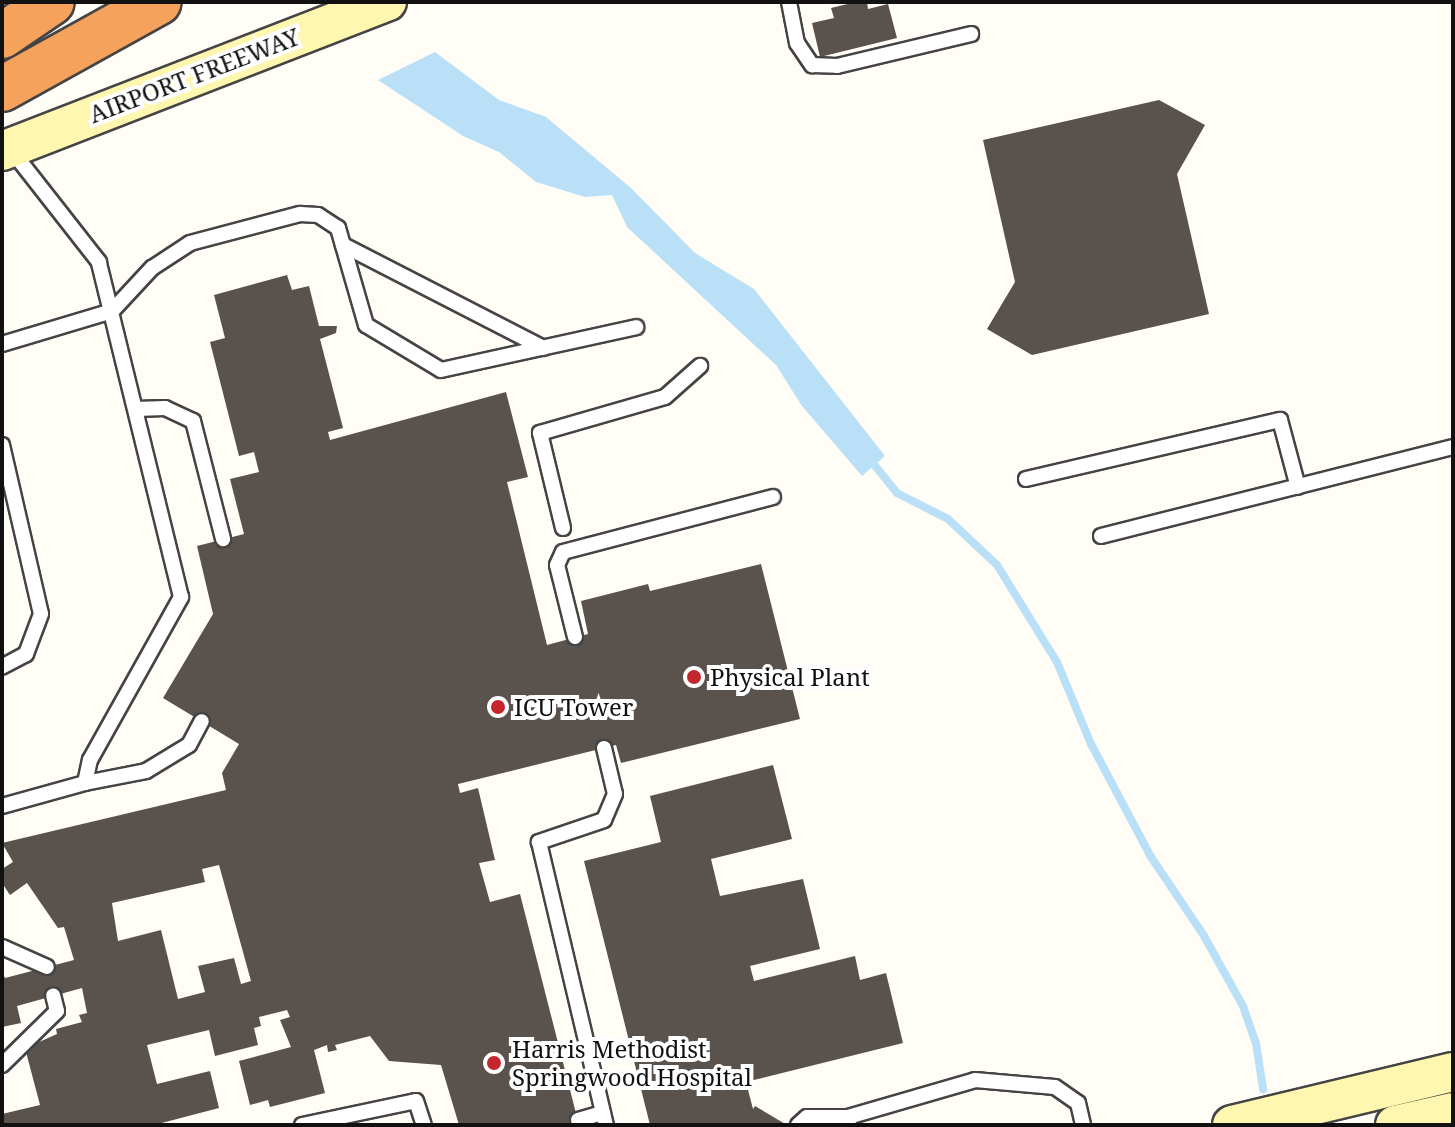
<!DOCTYPE html>
<html>
<head>
<meta charset="utf-8">
<style>
  body { margin:0 }
  #map { position:relative; width:1455px; height:1127px; overflow:hidden; background:#fffdf5; font-family:"Noto Serif",serif }
  div>[style] { position:absolute }
  .water>* { inset:0; background:#b9e0f7 }
  .stream>* { height:8px; margin:-4px; padding:0 4px; transform-origin:4px; border-radius:4px; background:#b9e0f7 }
  .building>* { inset:0; background:#5a524d }
  .roads { filter:drop-shadow(2px 0 #444) drop-shadow(-2px 0 #444) drop-shadow(0 2px #444) drop-shadow(0 -2px #444) }
  .lane>* { height:14px; margin:-7px; padding:0 7px; transform-origin:7px; border-radius:7px; background:#fff }
  .secondary>* { height:38px; margin:-19px; padding:0 19px; transform-origin:19px; border-radius:19px; background:#fff6b0 }
  .highway>* { height:44px; margin:-22px; padding:0 22px; transform-origin:22px; border-radius:22px; background:#f5a25d }
  .dots>* { width:22px; height:22px; translate:-50% -50%; box-sizing:border-box; border:4px solid #fff; border-radius:50% }
  span { translate:-50% -50%; white-space:nowrap; text-align:center; line-height:1.15; -webkit-text-stroke:8px #fff; paint-order:stroke }
  .street-label { font-size:24px; color:#111 }
  .poi-label { font-size:24px; color:#111 }
  .left { translate:0 -50%; text-align:left }
  .frame { position:absolute; inset:0; border:4px solid #111; pointer-events:none }
</style>
</head>
<body>
<div id="map">
  <div class="water">
    <div style="clip-path:polygon(435px 52px,499px 100px,546px 117px,631px 188px,695px 253px,754px 289px,885px 456px,862px 476px,802px 406px,776px 365px,627px 227px,612px 195px,585px 197px,536px 182px,499px 152px,463px 136px,378px 80px)"></div>
  </div>
  <div class="stream">
    <div style="left:868px;top:457px;width:46px;rotate:51.1deg"></div>
    <div style="left:897px;top:493px;width:57px;rotate:27deg"></div>
    <div style="left:948px;top:519px;width:67px;rotate:43.2deg"></div>
    <div style="left:997px;top:565px;width:114px;rotate:58.3deg"></div>
    <div style="left:1057px;top:662px;width:89px;rotate:67.5deg"></div>
    <div style="left:1091px;top:744px;width:128px;rotate:62deg"></div>
    <div style="left:1151px;top:857px;width:95px;rotate:56.1deg"></div>
    <div style="left:1204px;top:936px;width:80px;rotate:60.9deg"></div>
    <div style="left:1243px;top:1006px;width:39px;rotate:71deg"></div>
    <div style="left:1256px;top:1043px;width:47px;rotate:81.3deg"></div>
  </div>
  <div class="building">
    <div style="clip-path:polygon(856px 2px,867px 2px,868px 9px,888px 4px,897px 38px,820px 57px,812px 23px,834px 18px,831px 8px)"></div>
    <div style="clip-path:polygon(1159px 100px,1205px 125px,1177px 174px,1209px 314px,1032px 355px,987px 329px,1015px 282px,983px 140px)"></div>
    <div style="clip-path:polygon(evenodd,287px 275px,292px 290px,309px 286px,319px 326px,337px 326px,336px 333px,320px 339px,343px 428px,328px 432px,330px 440px,506px 392px,528px 477px,507px 482px,547px 645px,588px 634px,581px 601px,648px 584px,650px 591px,761px 564px,800px 719px,621px 763px,616px 745px,458px 784px,460px 793px,478px 788px,495px 860px,479px 863px,490px 902px,520px 894px,579px 1125px,459px 1125px,441px 1065px,389px 1061px,370px 1036px,335px 1045px,337px 1050px,328px 1052px,327px 1045px,314px 1050px,325px 1093px,270px 1107px,268px 1100px,250px 1105px,239px 1061px,291px 1047px,280px 1020px,290px 1017px,287px 1010px,259px 1017px,261px 1026px,254px 1028px,258px 1045px,215px 1056px,209px 1030px,147px 1045px,157px 1084px,210px 1071px,219px 1108px,154px 1125px,2px 1125px,2px 1114px,40px 1105px,26px 1052px,30px 1046px,57px 1034px,56px 1029px,82px 1022px,79px 1015px,87px 1013px,82px 988px,17px 1006px,21px 1023px,2px 1027px,2px 972px,5px 978px,74px 960px,64px 927px,58px 928px,27px 883px,10px 895px,2px 883px,2px 869px,13px 862px,2px 843px,226px 790px,222px 773px,239px 744px,163px 698px,213px 614px,197px 546px,244px 534px,230px 479px,259px 472px,254px 452px,239px 456px,210px 342px,225px 338px,214px 295px,287px 275px,219px 865px,251px 981px,241px 984px,234px 958px,198px 966px,205px 992px,178px 999px,161px 930px,118px 941px,112px 903px,205px 882px,202px 869px,219px 865px)"></div>
    <div style="clip-path:polygon(773px 765px,792px 839px,711px 859px,720px 896px,803px 879px,820px 949px,750px 966px,754px 981px,855px 956px,860px 980px,886px 973px,903px 1043px,746px 1082px,753px 1109px,755px 1106px,787px 1125px,650px 1125px,584px 861px,661px 842px,650px 796px)"></div>
  </div>
  <div class="roads">
    <div class="lane">
      <div style="left:789px;top:2px;width:42px;rotate:79deg"></div>
      <div style="left:797px;top:43px;width:27px;rotate:56deg"></div>
      <div style="left:812px;top:65px;width:25px;rotate:2deg"></div>
      <div style="left:837px;top:66px;width:138px;rotate:-13.4deg"></div>
      <div style="left:343px;top:245px;width:225px;rotate:27.2deg"></div>
      <div style="left:2px;top:344px;width:115px;rotate:-16.7deg"></div>
      <div style="left:112px;top:311px;width:59px;rotate:-47.1deg"></div>
      <div style="left:152px;top:268px;width:45px;rotate:-33.3deg"></div>
      <div style="left:190px;top:243px;width:114px;rotate:-14.8deg"></div>
      <div style="left:300px;top:214px;width:18px;rotate:3deg"></div>
      <div style="left:318px;top:215px;width:24px;rotate:33deg"></div>
      <div style="left:338px;top:228px;width:101px;rotate:73.9deg"></div>
      <div style="left:366px;top:325px;width:87px;rotate:31deg"></div>
      <div style="left:441px;top:370px;width:200px;rotate:-12.4deg"></div>
      <div style="left:136px;top:409px;width:29px;rotate:-2deg"></div>
      <div style="left:165px;top:408px;width:31px;rotate:25deg"></div>
      <div style="left:193px;top:421px;width:122px;rotate:75.7deg"></div>
      <div style="left:2px;top:445px;width:173px;rotate:77deg"></div>
      <div style="left:41px;top:614px;width:43px;rotate:110.6deg"></div>
      <div style="left:26px;top:654px;width:27px;rotate:152deg"></div>
      <div style="left:1026px;top:479px;width:261px;rotate:-13.1deg"></div>
      <div style="left:1280px;top:420px;width:69px;rotate:75deg"></div>
      <div style="left:563px;top:528px;width:98px;rotate:-103.6deg"></div>
      <div style="left:540px;top:433px;width:130px;rotate:-16.1deg"></div>
      <div style="left:665px;top:397px;width:47px;rotate:-41.5deg"></div>
      <div style="left:1101px;top:536px;width:363px;rotate:-14.2deg"></div>
      <div style="left:575px;top:637px;width:74px;rotate:-104deg"></div>
      <div style="left:557px;top:565px;width:14px;rotate:-65deg"></div>
      <div style="left:563px;top:552px;width:217px;rotate:-14.7deg"></div>
      <div style="left:604px;top:748px;width:47px;rotate:76.6deg"></div>
      <div style="left:615px;top:794px;width:28px;rotate:113deg"></div>
      <div style="left:604px;top:820px;width:69px;rotate:161.3deg"></div>
      <div style="left:539px;top:842px;width:291px;rotate:76.7deg"></div>
      <div style="left:85px;top:783px;width:62px;rotate:-11.1deg"></div>
      <div style="left:146px;top:771px;width:50px;rotate:-31.2deg"></div>
      <div style="left:189px;top:745px;width:27px;rotate:-62deg"></div>
      <div style="left:2px;top:806px;width:86px;rotate:-15.5deg"></div>
      <div style="left:85px;top:783px;width:24px;rotate:-78deg"></div>
      <div style="left:90px;top:760px;width:187px;rotate:-60.8deg"></div>
      <div style="left:181px;top:597px;width:345px;rotate:-103.8deg"></div>
      <div style="left:99px;top:262px;width:141px;rotate:-128.1deg"></div>
      <div style="left:2px;top:947px;width:49px;rotate:24deg"></div>
      <div style="left:2px;top:1065px;width:77px;rotate:-44.5deg"></div>
      <div style="left:57px;top:1011px;width:16px;rotate:-104deg"></div>
      <div style="left:578px;top:1120px;width:26px;rotate:-16deg"></div>
      <div style="left:302px;top:1125px;width:116px;rotate:-11.9deg"></div>
      <div style="left:416px;top:1101px;width:25px;rotate:72deg"></div>
      <div style="left:798px;top:1125px;width:12px;rotate:-42deg"></div>
      <div style="left:807px;top:1117px;width:41px"></div>
      <div style="left:849px;top:1125px;width:8px;rotate:-97deg"></div>
      <div style="left:848px;top:1117px;width:132px;rotate:-16.2deg"></div>
      <div style="left:975px;top:1080px;width:80px;rotate:5deg"></div>
      <div style="left:1055px;top:1087px;width:28px;rotate:35deg"></div>
      <div style="left:1078px;top:1103px;width:23px;rotate:77deg"></div>
    </div>
    <div class="secondary">
      <div style="left:2px;top:151px;width:413px;rotate:-21.2deg"></div>
      <div style="left:1232px;top:1125px;width:227px;rotate:-13.5deg"></div>
      <div style="left:1395px;top:1125px;width:59px;rotate:-12.6deg"></div>
    </div>
    <div class="highway">
      <div style="left:2px;top:36px;width:60px;rotate:-34.2deg"></div>
      <div style="left:2px;top:89px;width:179px;rotate:-29deg"></div>
    </div>
  </div>
  <div class="dots">
    <div style="left:694px;top:677px;background:#c4262e"></div>
    <div style="left:498px;top:707px;background:#c4262e"></div>
    <div style="left:494px;top:1063px;background:#c4262e"></div>
  </div>
  <div class="street-label">
    <span style="left:194px;top:75px;rotate:-21deg">AIRPORT FREEWAY</span>
  </div>
  <div class="poi-label">
    <span class="left" style="left:710px;top:677px">Physical Plant</span>
    <span class="left" style="left:514px;top:707px">ICU Tower</span>
    <span class="left" style="left:512px;top:1063px">Harris Methodist<br>Springwood Hospital</span>
  </div>
  <div class="frame"></div>
</div>
</body>
</html>
